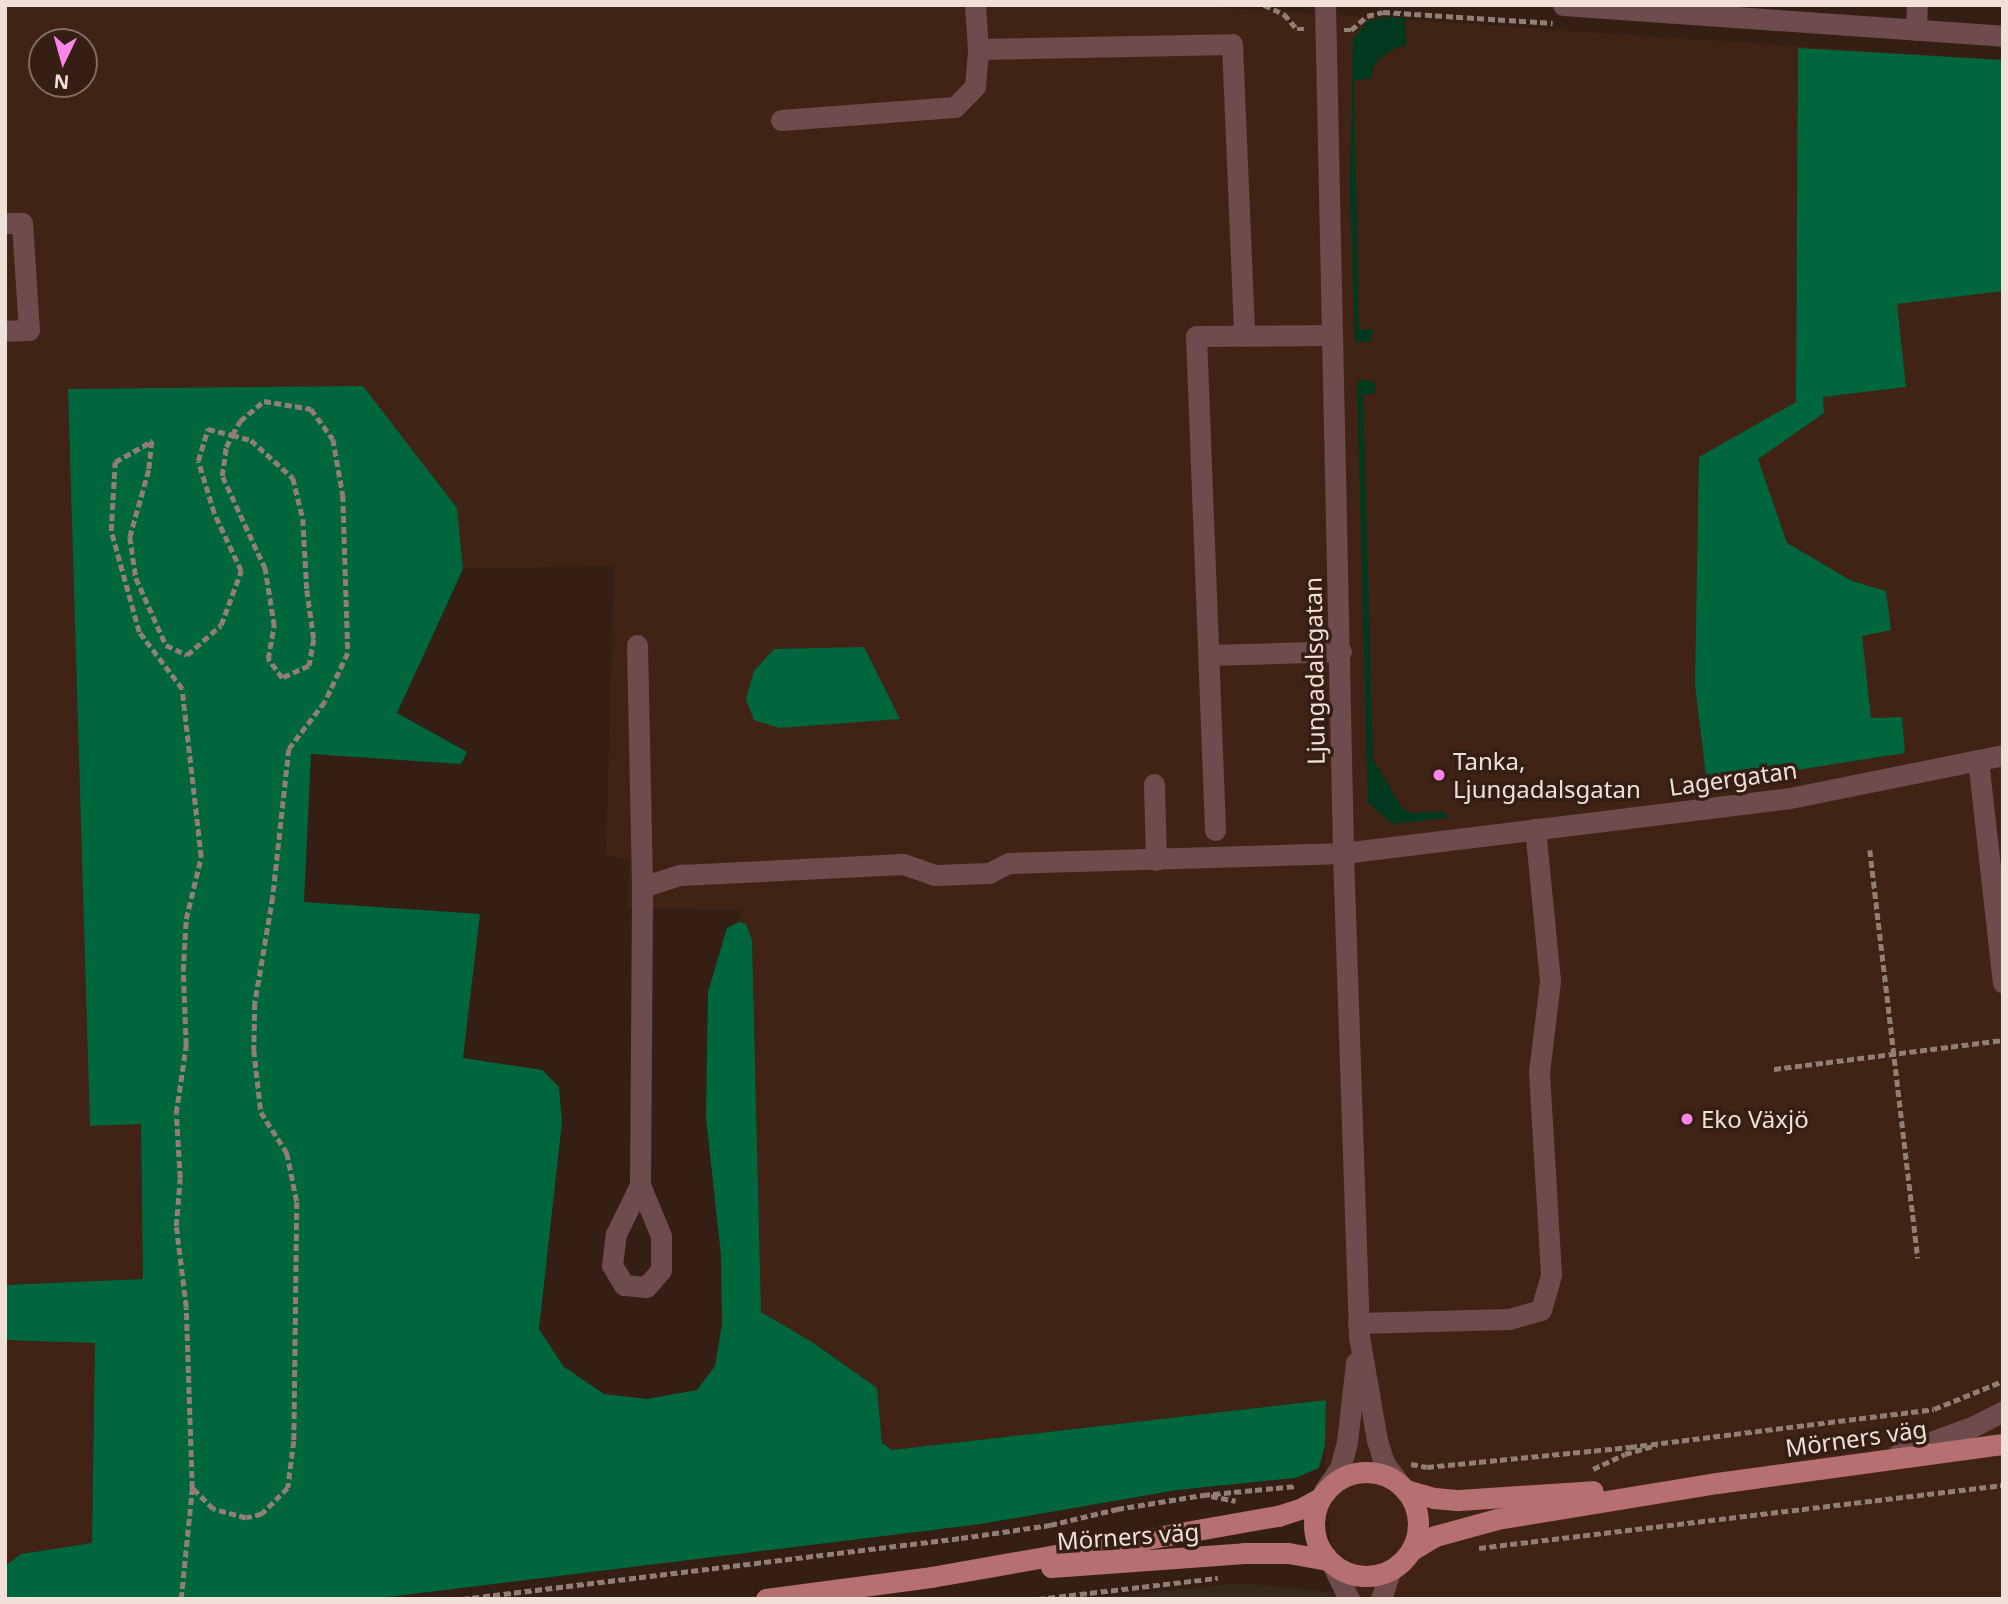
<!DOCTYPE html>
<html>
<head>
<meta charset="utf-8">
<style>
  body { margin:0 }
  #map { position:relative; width:2008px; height:1604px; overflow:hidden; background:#351e13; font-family:"Noto Sans",sans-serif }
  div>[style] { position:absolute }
  .built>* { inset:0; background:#402314 }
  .industrial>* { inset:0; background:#36291c }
  .green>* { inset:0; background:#003920 }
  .forest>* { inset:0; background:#00663d }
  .path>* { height:4.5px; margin-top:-2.25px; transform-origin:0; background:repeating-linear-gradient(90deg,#917e74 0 7px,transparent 0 10.5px) }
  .minor>* { height:21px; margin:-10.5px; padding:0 10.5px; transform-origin:10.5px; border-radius:10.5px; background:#6e4b4c }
  .major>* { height:21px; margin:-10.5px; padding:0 10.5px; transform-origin:10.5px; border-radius:10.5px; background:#b77072 }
  .major>.ring { margin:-10.5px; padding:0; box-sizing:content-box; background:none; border:21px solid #b77072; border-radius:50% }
  .dots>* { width:19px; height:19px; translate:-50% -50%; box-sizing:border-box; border:4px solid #351e13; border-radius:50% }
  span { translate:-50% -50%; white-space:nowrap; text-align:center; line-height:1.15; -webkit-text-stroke:7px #351e13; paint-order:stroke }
  .street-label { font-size:24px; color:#f0e0d8 }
  .poi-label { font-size:24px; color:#f0e0d8 }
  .left { translate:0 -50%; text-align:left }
  .frame { position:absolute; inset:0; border:7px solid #f0e0d8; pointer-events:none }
  .north { position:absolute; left:28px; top:28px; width:70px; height:70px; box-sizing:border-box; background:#351e13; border:2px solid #806c62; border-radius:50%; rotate:185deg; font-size:19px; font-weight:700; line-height:28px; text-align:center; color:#f0e0d8 }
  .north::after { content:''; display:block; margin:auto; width:24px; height:32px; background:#fa87e7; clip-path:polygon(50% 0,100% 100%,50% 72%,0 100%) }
</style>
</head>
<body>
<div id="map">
  <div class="built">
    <div style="clip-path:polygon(evenodd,5px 5px,1188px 5px,2003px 60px,2003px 1599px,1333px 1599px,1325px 1445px,1326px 1400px,892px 1450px,882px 1443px,877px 1388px,815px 1344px,761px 1313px,752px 940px,746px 924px,739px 922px,740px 910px,628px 908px,629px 861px,606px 854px,614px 566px,463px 569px,457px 508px,68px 390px,91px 1126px,141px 1124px,143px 1279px,5px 1285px,5px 5px,42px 42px,84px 42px,84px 84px,42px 84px,42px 42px)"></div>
    <div style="clip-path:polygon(5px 1340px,95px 1342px,92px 1543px,22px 1554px,5px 1566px)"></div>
  </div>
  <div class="industrial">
    <div style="clip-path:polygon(1241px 1583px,1332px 1592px,1333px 1599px,1087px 1599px)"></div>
  </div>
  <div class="green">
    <div style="clip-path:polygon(1381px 17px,1405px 18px,1406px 46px,1397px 47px,1382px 57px,1374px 65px,1371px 79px,1354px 80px,1359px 329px,1374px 330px,1370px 342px,1355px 342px,1350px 190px,1353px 39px,1367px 22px)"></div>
    <div style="clip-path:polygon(1359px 380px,1372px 381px,1375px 384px,1375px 394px,1363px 394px,1373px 760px,1403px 809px,1412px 813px,1444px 811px,1448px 818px,1392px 824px,1368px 803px,1357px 383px)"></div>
  </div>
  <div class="forest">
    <div style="clip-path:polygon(1798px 48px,2003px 60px,2003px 291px,1897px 304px,1906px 387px,1823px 397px,1824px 413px,1758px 459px,1787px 543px,1852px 581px,1886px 591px,1891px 630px,1862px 636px,1871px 718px,1902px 717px,1905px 753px,1707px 784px,1695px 685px,1699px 457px,1796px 402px)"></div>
    <div style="clip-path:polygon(363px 386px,457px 508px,463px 569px,397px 713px,467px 752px,461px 764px,311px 754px,304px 902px,480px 914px,463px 1058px,542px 1070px,559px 1087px,562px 1122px,539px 1329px,563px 1366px,604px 1394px,647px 1399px,697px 1390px,715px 1366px,722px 1324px,721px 1255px,706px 1118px,708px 992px,727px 928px,739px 922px,746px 924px,752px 940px,761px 1312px,815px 1344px,877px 1388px,882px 1443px,892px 1450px,1326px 1400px,1325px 1445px,1319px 1468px,1295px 1478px,1177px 1490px,981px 1524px,372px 1599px,5px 1599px,5px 1566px,21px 1554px,92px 1543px,95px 1343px,5px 1340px,5px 1285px,143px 1279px,141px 1124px,90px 1126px,68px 389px)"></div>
    <div style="clip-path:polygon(864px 647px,900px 719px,779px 728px,754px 720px,746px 699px,754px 671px,774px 649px)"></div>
  </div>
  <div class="path">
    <div style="left:1264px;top:5px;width:22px;rotate:24deg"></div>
    <div style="left:1284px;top:14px;width:20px;rotate:49deg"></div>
    <div style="left:1297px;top:29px;width:10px"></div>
    <div style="left:1344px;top:30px;width:7px"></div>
    <div style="left:1351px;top:30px;width:21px;rotate:-41deg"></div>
    <div style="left:1367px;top:16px;width:16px;rotate:-14deg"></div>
    <div style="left:1383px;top:12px;width:170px;rotate:3.7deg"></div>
    <div style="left:232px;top:435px;width:16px;rotate:-60deg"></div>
    <div style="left:240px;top:421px;width:31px;rotate:-40deg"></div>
    <div style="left:264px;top:401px;width:48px;rotate:9.7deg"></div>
    <div style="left:311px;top:409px;width:37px;rotate:54deg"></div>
    <div style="left:333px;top:439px;width:57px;rotate:79.9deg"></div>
    <div style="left:343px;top:495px;width:158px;rotate:88.2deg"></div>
    <div style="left:348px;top:653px;width:54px;rotate:115.1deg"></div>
    <div style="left:325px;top:702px;width:59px;rotate:127.5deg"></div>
    <div style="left:289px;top:749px;width:149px;rotate:96.2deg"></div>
    <div style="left:273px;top:897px;width:108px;rotate:99.6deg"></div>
    <div style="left:255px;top:1003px;width:47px;rotate:91.2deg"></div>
    <div style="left:254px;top:1050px;width:62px;rotate:83.6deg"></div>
    <div style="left:261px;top:1112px;width:49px;rotate:57.6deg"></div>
    <div style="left:287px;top:1153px;width:50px;rotate:78.5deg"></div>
    <div style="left:297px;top:1202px;width:239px;rotate:90.7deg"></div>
    <div style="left:294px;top:1441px;width:47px;rotate:97.3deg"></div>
    <div style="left:288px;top:1488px;width:37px;rotate:135deg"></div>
    <div style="left:262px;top:1514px;width:16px;rotate:166deg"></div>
    <div style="left:246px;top:1518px;width:34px;rotate:-165deg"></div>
    <div style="left:213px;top:1509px;width:30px;rotate:-135deg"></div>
    <div style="left:192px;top:1488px;width:181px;rotate:-91.9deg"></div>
    <div style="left:186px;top:1307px;width:82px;rotate:-97deg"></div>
    <div style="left:176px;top:1226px;width:48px;rotate:-85.2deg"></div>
    <div style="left:180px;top:1178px;width:65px;rotate:-93.5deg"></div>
    <div style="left:176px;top:1113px;width:69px;rotate:-81.6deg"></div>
    <div style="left:186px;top:1045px;width:74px;rotate:-92.3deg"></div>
    <div style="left:183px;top:971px;width:52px;rotate:-86.7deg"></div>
    <div style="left:186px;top:919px;width:64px;rotate:-76.4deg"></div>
    <div style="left:201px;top:857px;width:169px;rotate:-96.5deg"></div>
    <div style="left:182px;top:689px;width:71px;rotate:-127deg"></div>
    <div style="left:139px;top:632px;width:105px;rotate:-105.5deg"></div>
    <div style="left:111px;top:531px;width:69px;rotate:-86.7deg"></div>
    <div style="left:115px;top:462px;width:43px;rotate:-29.6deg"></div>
    <div style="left:152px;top:441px;width:29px;rotate:96deg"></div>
    <div style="left:149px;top:470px;width:70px;rotate:105.8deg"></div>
    <div style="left:130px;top:537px;width:41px;rotate:81.7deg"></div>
    <div style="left:136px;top:578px;width:73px;rotate:65.9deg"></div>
    <div style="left:166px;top:645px;width:23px;rotate:25deg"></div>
    <div style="left:187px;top:655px;width:45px;rotate:-41.4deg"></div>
    <div style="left:221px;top:625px;width:58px;rotate:-69.7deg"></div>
    <div style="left:241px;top:571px;width:64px;rotate:-115deg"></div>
    <div style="left:214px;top:513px;width:54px;rotate:-107.1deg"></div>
    <div style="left:198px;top:461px;width:34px;rotate:-73deg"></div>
    <div style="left:208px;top:429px;width:25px;rotate:14deg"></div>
    <div style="left:232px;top:435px;width:20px;rotate:15deg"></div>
    <div style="left:251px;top:440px;width:57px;rotate:42.1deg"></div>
    <div style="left:293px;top:478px;width:42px;rotate:76.3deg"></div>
    <div style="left:303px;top:519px;width:71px;rotate:86.8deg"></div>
    <div style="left:307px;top:590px;width:49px;rotate:81.9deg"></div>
    <div style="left:314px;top:639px;width:27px;rotate:100deg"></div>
    <div style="left:309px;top:666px;width:30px;rotate:156deg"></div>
    <div style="left:282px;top:678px;width:24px;rotate:-126deg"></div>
    <div style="left:268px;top:659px;width:34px;rotate:-80deg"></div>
    <div style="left:274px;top:626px;width:58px;rotate:-99deg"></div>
    <div style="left:265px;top:569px;width:102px;rotate:-114.8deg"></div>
    <div style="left:222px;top:476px;width:29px;rotate:-82deg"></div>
    <div style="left:226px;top:447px;width:13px;rotate:-63deg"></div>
    <div style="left:1870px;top:850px;width:411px;rotate:83.3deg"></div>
    <div style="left:1774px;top:1069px;width:231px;rotate:-7.2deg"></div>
    <div style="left:1411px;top:1464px;width:16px;rotate:11deg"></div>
    <div style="left:1427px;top:1467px;width:204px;rotate:-5.6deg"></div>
    <div style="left:1630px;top:1447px;width:306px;rotate:-7.1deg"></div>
    <div style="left:1934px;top:1409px;width:74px;rotate:-22.1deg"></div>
    <div style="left:1593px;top:1469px;width:35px;rotate:-25deg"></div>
    <div style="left:1625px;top:1454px;width:33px;rotate:-16deg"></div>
    <div style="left:1211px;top:1496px;width:25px;rotate:11deg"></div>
    <div style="left:1479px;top:1548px;width:528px;rotate:-6.86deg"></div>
    <div style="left:181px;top:1599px;width:112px;rotate:-84.3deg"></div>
    <div style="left:462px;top:1599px;width:503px;rotate:-6.97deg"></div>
    <div style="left:961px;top:1538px;width:90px;rotate:-8.3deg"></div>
    <div style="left:1050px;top:1525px;width:69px;rotate:-13.4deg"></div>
    <div style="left:1117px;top:1509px;width:87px;rotate:-9.2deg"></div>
    <div style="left:1203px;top:1495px;width:94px;rotate:-5.5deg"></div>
    <div style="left:1038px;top:1599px;width:181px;rotate:-6.7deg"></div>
  </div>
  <div class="minor">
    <div style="left:1325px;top:5px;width:848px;rotate:88.78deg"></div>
    <div style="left:1343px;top:853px;width:483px;rotate:88.1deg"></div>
    <div style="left:1359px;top:1336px;width:106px;rotate:80.2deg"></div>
    <div style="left:1377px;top:1440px;width:24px;rotate:73deg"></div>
    <div style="left:1384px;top:1463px;width:25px;rotate:53deg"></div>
    <div style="left:1563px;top:5px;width:441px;rotate:4deg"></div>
    <div style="left:1916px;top:30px;width:25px;rotate:-88deg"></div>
    <div style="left:978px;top:49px;width:254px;rotate:-1.1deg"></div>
    <div style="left:1232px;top:44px;width:292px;rotate:87.6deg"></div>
    <div style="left:781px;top:120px;width:174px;rotate:-4.3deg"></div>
    <div style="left:955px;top:107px;width:29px;rotate:-46deg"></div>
    <div style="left:975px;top:86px;width:37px;rotate:-85deg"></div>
    <div style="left:978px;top:49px;width:44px;rotate:-93.9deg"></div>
    <div style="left:5px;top:223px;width:17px"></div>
    <div style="left:22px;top:223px;width:107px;rotate:86.3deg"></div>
    <div style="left:29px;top:330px;width:24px;rotate:178deg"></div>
    <div style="left:637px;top:645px;width:242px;rotate:88.8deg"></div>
    <div style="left:1209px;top:655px;width:132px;rotate:-1.7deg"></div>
    <div style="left:1978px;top:760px;width:224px;rotate:83.6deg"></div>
    <div style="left:1154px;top:784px;width:76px;rotate:88.5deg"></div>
    <div style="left:1215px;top:830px;width:494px;rotate:-92.2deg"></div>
    <div style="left:1196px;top:336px;width:136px;rotate:-0.4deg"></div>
    <div style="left:640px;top:1185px;width:55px;rotate:67.6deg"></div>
    <div style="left:661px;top:1236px;width:34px;rotate:90deg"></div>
    <div style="left:661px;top:1270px;width:23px;rotate:131deg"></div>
    <div style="left:646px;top:1287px;width:22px;rotate:-175deg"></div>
    <div style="left:624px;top:1285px;width:23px;rotate:-121deg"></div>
    <div style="left:612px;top:1265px;width:31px;rotate:-83deg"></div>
    <div style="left:616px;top:1234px;width:55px;rotate:-63.9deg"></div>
    <div style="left:640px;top:1185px;width:298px;rotate:-89.6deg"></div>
    <div style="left:642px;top:887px;width:40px;rotate:-18deg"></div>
    <div style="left:680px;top:875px;width:223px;rotate:-2.8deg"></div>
    <div style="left:903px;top:864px;width:34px;rotate:19deg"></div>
    <div style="left:935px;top:875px;width:54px;rotate:-2.1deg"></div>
    <div style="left:989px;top:873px;width:22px;rotate:-27deg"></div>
    <div style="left:1009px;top:863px;width:334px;rotate:-1.7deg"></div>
    <div style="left:1343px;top:853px;width:450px;rotate:-7deg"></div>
    <div style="left:1790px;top:798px;width:217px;rotate:-11.4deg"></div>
    <div style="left:1358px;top:1323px;width:151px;rotate:-1.5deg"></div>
    <div style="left:1509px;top:1319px;width:33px;rotate:-16deg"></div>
    <div style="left:1541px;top:1310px;width:37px;rotate:-74deg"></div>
    <div style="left:1551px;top:1274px;width:202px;rotate:-93.4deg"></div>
    <div style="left:1539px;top:1072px;width:92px;rotate:-83.1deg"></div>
    <div style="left:1550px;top:981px;width:153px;rotate:-95.6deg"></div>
    <div style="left:1898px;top:1454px;width:81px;rotate:-20.2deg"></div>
    <div style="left:1974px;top:1426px;width:33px;rotate:-27deg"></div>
    <div style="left:1324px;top:1491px;width:28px;rotate:-55deg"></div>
    <div style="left:1340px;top:1468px;width:27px;rotate:-75deg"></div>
    <div style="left:1347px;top:1442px;width:80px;rotate:-83.5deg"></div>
    <div style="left:1332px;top:1564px;width:39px;rotate:64deg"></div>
    <div style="left:1381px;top:1599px;width:29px;rotate:-72deg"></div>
  </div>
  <div class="major">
    <div class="ring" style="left:1314px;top:1472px;width:83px;height:83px"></div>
    <div style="left:1406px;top:1490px;width:29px;rotate:16deg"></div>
    <div style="left:1434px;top:1498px;width:25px;rotate:5deg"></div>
    <div style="left:1459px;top:1500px;width:134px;rotate:-3.8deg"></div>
    <div style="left:1412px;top:1550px;width:27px;rotate:-31deg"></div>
    <div style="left:1435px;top:1536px;width:64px;rotate:-15.3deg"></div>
    <div style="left:1497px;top:1519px;width:223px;rotate:-9.3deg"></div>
    <div style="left:1717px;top:1483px;width:289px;rotate:-7.8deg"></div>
    <div style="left:1051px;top:1567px;width:194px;rotate:-4.1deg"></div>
    <div style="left:1244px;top:1553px;width:44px"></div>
    <div style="left:1288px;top:1553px;width:40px;rotate:10deg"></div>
    <div style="left:766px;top:1599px;width:166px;rotate:-7.6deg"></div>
    <div style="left:931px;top:1577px;width:352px;rotate:-10deg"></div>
    <div style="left:1278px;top:1516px;width:25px;rotate:-18deg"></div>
    <div style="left:1302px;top:1508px;width:21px;rotate:-29deg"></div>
  </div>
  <div class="dots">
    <div style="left:1439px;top:775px;background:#fa87e7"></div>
    <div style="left:1687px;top:1119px;background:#fa87e7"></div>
  </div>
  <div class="street-label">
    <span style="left:1314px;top:671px;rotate:-91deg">Ljungadalsgatan</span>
    <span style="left:1733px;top:778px;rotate:-8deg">Lagergatan</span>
    <span style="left:1856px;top:1438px;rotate:-8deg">Mörners väg</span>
    <span style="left:1128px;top:1536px;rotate:-4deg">Mörners väg</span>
  </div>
  <div class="poi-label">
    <span class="left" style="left:1453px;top:775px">Tanka,<br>Ljungadalsgatan</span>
    <span class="left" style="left:1701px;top:1119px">Eko Växjö</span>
  </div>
  <div class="frame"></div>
  <div class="north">N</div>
</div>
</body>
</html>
